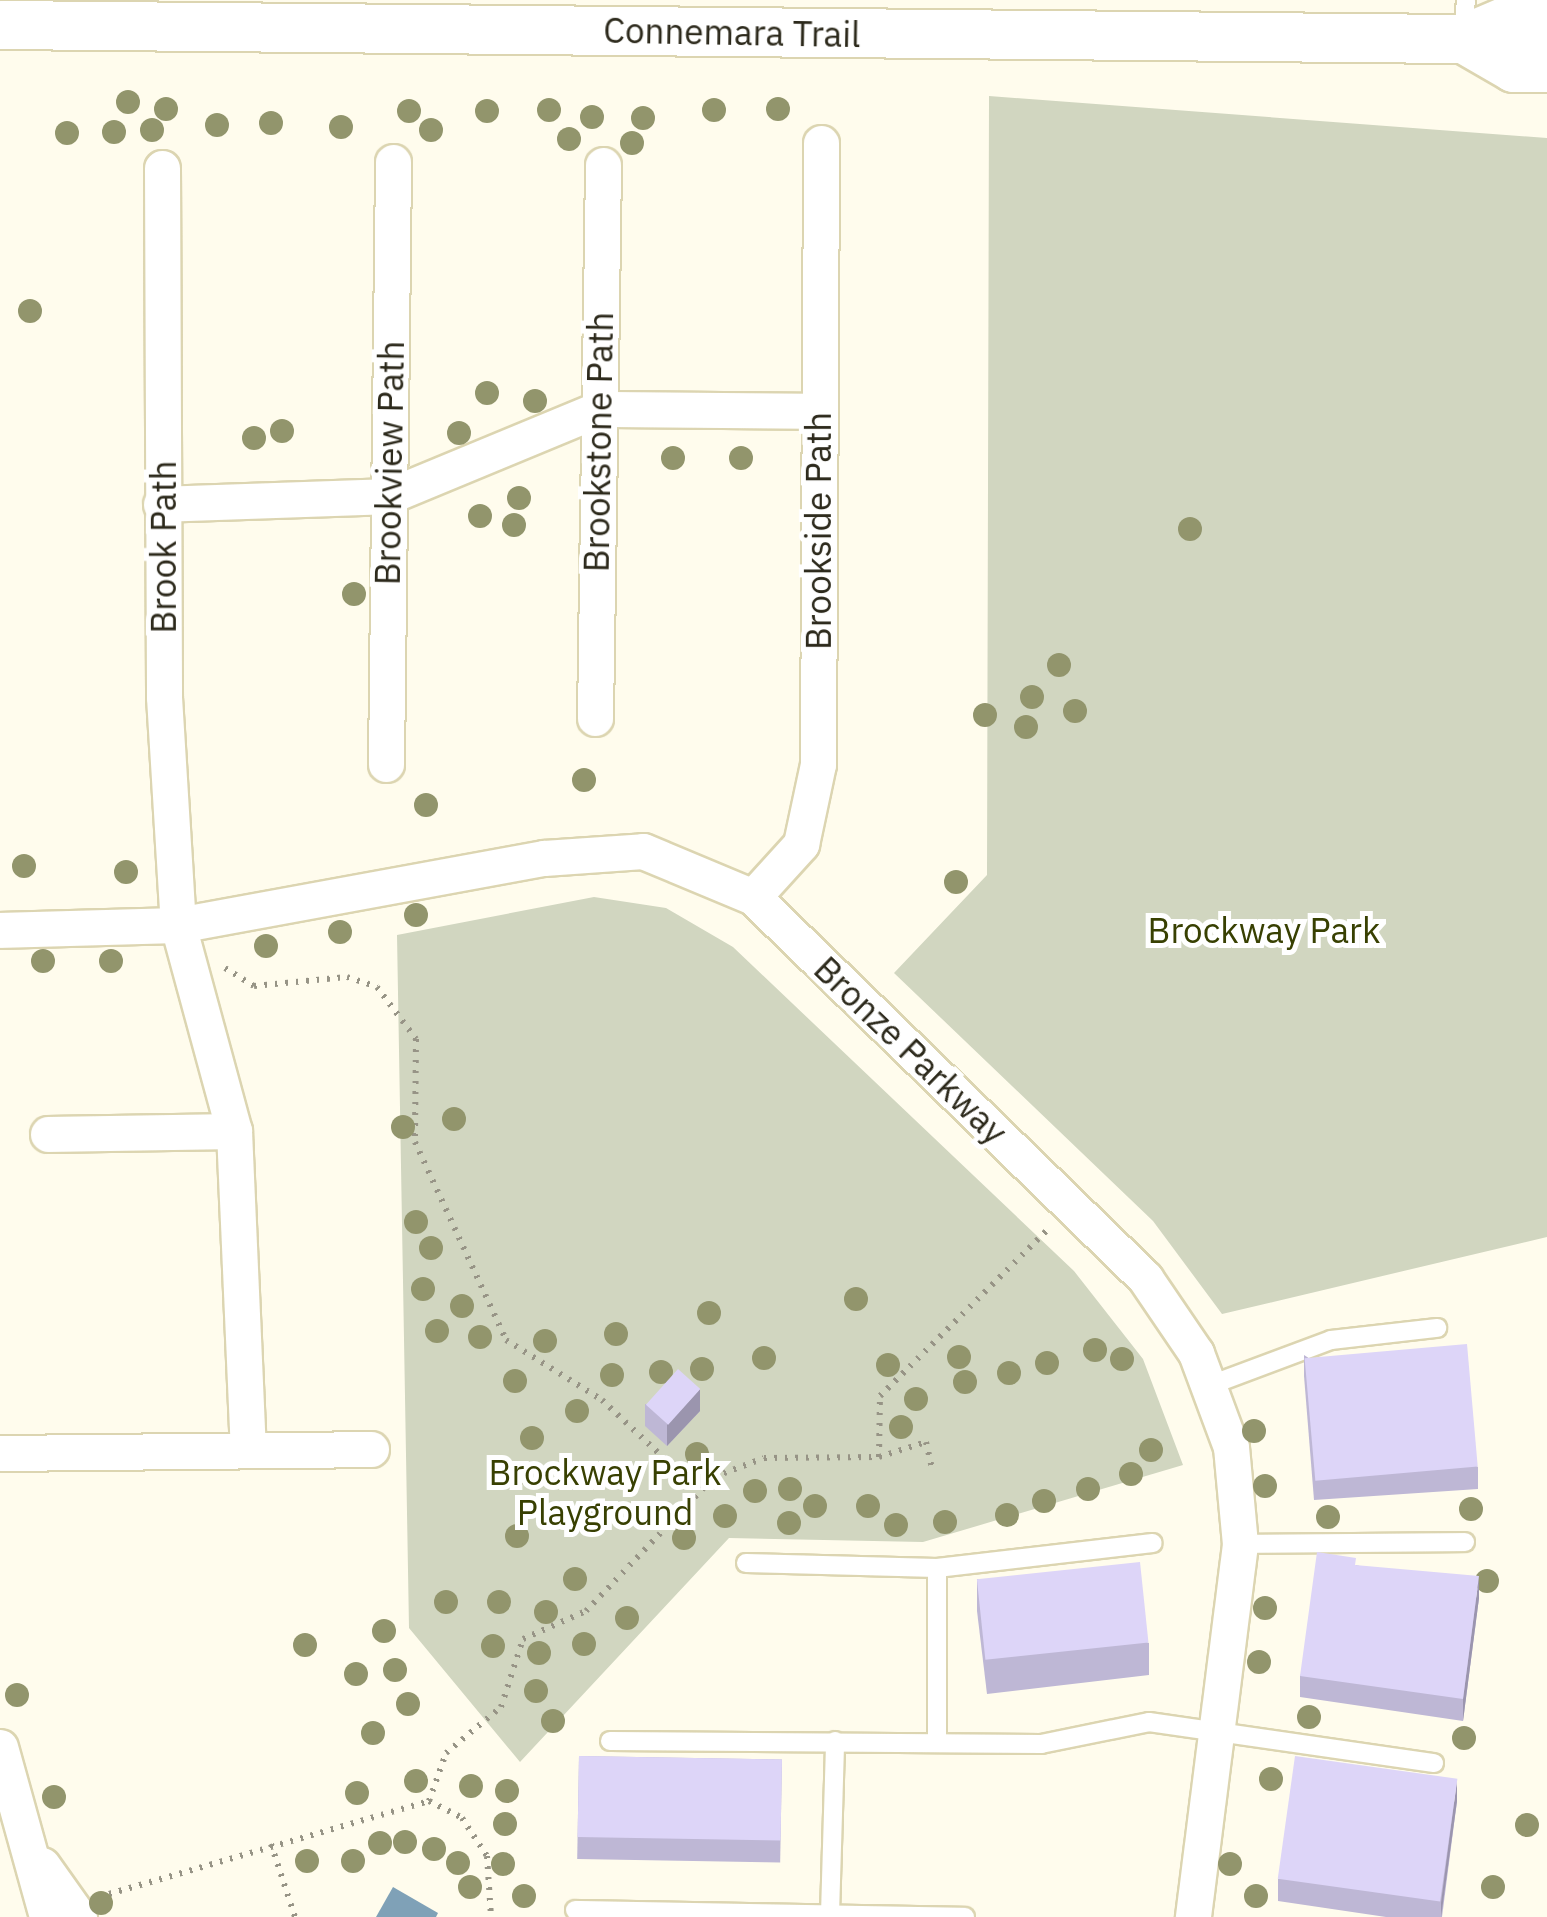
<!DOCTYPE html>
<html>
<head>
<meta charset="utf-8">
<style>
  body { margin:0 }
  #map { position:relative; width:1547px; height:1917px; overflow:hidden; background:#fffced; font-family:"IBM Plex Sans",sans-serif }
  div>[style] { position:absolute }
  .green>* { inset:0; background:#d1d6c0 }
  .water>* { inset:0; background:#7fa1b7 }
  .path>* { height:6px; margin-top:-3px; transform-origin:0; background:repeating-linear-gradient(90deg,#979486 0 2.5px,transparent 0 10.5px) }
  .roads { filter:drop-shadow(2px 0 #dcd5b1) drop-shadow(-2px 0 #dcd5b1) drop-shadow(0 2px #dcd5b1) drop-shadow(0 -2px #dcd5b1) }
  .lane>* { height:18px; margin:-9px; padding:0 9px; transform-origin:9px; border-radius:9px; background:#fff }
  .street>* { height:35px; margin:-17.5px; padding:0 17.5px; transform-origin:17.5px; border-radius:17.5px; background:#fff }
  .secondary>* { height:48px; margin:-24px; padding:0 24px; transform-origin:24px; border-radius:24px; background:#fff }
  .trees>* { width:24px; height:24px; margin:-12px; border-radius:50%; background:#92956c }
  .wall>* { inset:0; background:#beb7d5; transform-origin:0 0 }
  .shaded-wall>* { inset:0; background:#9b95ae }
  .building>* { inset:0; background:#ddd5f8; transform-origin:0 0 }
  span { translate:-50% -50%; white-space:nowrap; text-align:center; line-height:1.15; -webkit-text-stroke:10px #fff; paint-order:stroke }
  .street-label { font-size:35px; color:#2c291b }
  .park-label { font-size:35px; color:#384002 }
</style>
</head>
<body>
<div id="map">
  <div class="green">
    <div style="clip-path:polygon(989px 96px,1547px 138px,1547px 1237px,1222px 1314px,1153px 1221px,894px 973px,987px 875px)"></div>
    <div style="clip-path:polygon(594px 897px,666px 908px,733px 947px,1074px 1271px,1143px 1359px,1183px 1465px,923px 1542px,729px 1538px,520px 1762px,409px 1628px,397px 935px)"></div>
  </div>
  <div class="water">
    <div style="clip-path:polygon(393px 1887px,438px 1913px,436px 1917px,376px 1917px)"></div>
  </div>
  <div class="path">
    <div style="left:225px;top:968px;width:34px;rotate:32deg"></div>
    <div style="left:254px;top:986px;width:93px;rotate:-5.5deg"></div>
    <div style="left:347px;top:977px;width:32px;rotate:18deg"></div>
    <div style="left:377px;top:987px;width:65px;rotate:53.1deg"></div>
    <div style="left:416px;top:1039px;width:103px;rotate:90.6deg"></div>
    <div style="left:415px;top:1142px;width:218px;rotate:65.3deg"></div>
    <div style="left:506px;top:1340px;width:113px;rotate:32deg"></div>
    <div style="left:602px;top:1400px;width:133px;rotate:43.2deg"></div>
    <div style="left:879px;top:1457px;width:61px;rotate:-89.1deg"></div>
    <div style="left:880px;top:1396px;width:240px;rotate:-44.8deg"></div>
    <div style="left:429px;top:1801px;width:51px;rotate:-70.5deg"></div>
    <div style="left:446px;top:1753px;width:72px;rotate:-39.9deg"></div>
    <div style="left:501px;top:1707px;width:71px;rotate:-72.1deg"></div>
    <div style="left:523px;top:1639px;width:69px;rotate:-24deg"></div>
    <div style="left:586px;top:1611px;width:185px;rotate:-46.3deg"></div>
    <div style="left:714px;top:1477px;width:53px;rotate:-20.8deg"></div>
    <div style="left:764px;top:1458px;width:115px;rotate:-0.5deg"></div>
    <div style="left:879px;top:1457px;width:49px;rotate:-17.7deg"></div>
    <div style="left:926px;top:1442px;width:26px;rotate:77deg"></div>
    <div style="left:271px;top:1844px;width:77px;rotate:71.8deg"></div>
    <div style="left:109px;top:1894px;width:333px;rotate:-16.2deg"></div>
    <div style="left:429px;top:1801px;width:37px;rotate:27deg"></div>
    <div style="left:462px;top:1818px;width:45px;rotate:56.7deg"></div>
    <div style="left:487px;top:1856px;width:61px;rotate:86.2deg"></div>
  </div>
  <div class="roads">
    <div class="lane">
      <div style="left:1464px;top:34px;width:34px;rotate:-87deg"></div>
      <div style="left:1208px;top:1386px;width:131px;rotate:-20.5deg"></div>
      <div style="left:1331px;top:1340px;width:107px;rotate:-6.5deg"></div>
      <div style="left:1240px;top:1544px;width:225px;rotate:-0.5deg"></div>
      <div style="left:746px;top:1563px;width:191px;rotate:1.5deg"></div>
      <div style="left:937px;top:1568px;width:217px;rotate:-6.6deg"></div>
      <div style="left:937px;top:1568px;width:173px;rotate:90deg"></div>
      <div style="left:610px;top:1741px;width:431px;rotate:0.4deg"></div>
      <div style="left:1041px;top:1744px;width:110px;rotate:-11.5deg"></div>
      <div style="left:1149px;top:1722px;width:288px;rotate:8.2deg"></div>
      <div style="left:575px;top:1910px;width:390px;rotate:1deg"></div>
      <div style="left:830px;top:1914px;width:173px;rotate:-88.3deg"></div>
    </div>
    <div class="street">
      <div style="left:162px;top:168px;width:529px;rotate:89.78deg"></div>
      <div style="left:164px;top:697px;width:228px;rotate:86.5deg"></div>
      <div style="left:178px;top:925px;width:213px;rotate:74.8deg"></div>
      <div style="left:234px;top:1131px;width:317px;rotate:87.5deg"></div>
      <div style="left:161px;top:504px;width:228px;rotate:-2deg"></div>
      <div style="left:389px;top:496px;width:227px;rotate:-22.5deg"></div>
      <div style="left:599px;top:409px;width:218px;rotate:0.5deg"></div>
      <div style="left:595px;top:718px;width:553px;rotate:-89.17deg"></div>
      <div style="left:386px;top:764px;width:602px;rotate:-89.33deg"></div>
      <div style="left:753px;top:897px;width:72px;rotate:-47.8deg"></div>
      <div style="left:801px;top:844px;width:82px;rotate:-78deg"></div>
      <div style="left:818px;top:764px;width:621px;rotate:-89.72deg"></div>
      <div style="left:0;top:930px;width:178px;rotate:-1.6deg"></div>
      <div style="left:178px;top:925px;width:372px;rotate:-10.4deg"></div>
      <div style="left:544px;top:858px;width:99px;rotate:-4deg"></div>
      <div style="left:643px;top:851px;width:119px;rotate:22.7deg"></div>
      <div style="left:753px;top:897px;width:547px;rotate:44.18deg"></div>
      <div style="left:1145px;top:1278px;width:91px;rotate:55.8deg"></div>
      <div style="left:1196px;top:1353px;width:100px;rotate:69.6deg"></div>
      <div style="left:1231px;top:1447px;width:97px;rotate:84.7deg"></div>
      <div style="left:1240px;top:1544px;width:376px;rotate:97.2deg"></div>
      <div style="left:48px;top:1134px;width:186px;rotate:-0.9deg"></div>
      <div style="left:0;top:1453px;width:371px;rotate:-0.6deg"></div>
      <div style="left:0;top:1747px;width:176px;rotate:74.5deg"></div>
      <div style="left:42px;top:1865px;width:64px;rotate:54.6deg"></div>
    </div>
    <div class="secondary">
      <div style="left:0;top:25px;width:1464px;rotate:0.55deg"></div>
      <div style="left:1464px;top:39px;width:49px;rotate:-22.9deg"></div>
      <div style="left:1509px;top:20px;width:38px"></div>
      <div style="left:1464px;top:39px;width:58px;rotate:30.1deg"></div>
      <div style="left:1514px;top:68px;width:33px"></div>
    </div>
  </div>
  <div class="trees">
    <div style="left:128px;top:102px"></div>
    <div style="left:166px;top:109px"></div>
    <div style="left:778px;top:109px"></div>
    <div style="left:549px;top:110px"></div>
    <div style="left:714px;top:110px"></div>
    <div style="left:409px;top:111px"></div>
    <div style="left:487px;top:111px"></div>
    <div style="left:592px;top:117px"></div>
    <div style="left:643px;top:118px"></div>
    <div style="left:271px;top:123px"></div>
    <div style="left:217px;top:125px"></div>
    <div style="left:341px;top:127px"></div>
    <div style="left:152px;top:130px"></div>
    <div style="left:431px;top:130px"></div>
    <div style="left:114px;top:132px"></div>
    <div style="left:67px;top:133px"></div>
    <div style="left:569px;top:139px"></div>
    <div style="left:632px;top:143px"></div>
    <div style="left:30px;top:311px"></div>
    <div style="left:487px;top:393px"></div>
    <div style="left:535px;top:401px"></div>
    <div style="left:282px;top:431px"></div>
    <div style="left:459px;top:433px"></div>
    <div style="left:254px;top:438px"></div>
    <div style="left:673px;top:458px"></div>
    <div style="left:741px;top:458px"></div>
    <div style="left:519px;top:498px"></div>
    <div style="left:480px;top:516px"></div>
    <div style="left:514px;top:525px"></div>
    <div style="left:1190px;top:529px"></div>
    <div style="left:354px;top:594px"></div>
    <div style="left:1059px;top:665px"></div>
    <div style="left:1032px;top:697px"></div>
    <div style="left:1075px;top:711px"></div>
    <div style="left:985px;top:715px"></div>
    <div style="left:1026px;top:727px"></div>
    <div style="left:584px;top:780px"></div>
    <div style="left:426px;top:805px"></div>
    <div style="left:24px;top:866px"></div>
    <div style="left:126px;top:872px"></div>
    <div style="left:956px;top:882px"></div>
    <div style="left:416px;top:915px"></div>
    <div style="left:340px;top:932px"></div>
    <div style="left:266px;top:946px"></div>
    <div style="left:43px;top:961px"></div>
    <div style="left:111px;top:961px"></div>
    <div style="left:454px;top:1119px"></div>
    <div style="left:403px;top:1127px"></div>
    <div style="left:416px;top:1222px"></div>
    <div style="left:431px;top:1248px"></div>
    <div style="left:423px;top:1289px"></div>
    <div style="left:856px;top:1299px"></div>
    <div style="left:462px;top:1306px"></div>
    <div style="left:709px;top:1313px"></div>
    <div style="left:437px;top:1331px"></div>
    <div style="left:616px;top:1334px"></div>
    <div style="left:480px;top:1337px"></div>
    <div style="left:545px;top:1341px"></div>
    <div style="left:1095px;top:1350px"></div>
    <div style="left:959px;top:1357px"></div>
    <div style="left:764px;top:1358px"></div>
    <div style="left:1122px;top:1359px"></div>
    <div style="left:1047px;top:1363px"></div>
    <div style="left:888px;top:1365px"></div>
    <div style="left:702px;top:1369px"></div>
    <div style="left:661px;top:1372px"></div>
    <div style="left:1009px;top:1373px"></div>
    <div style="left:612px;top:1375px"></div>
    <div style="left:515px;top:1381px"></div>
    <div style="left:965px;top:1382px"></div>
    <div style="left:916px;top:1399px"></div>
    <div style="left:577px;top:1411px"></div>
    <div style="left:901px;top:1427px"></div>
    <div style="left:1254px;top:1431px"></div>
    <div style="left:532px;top:1438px"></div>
    <div style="left:1151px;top:1450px"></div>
    <div style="left:697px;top:1454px"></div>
    <div style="left:1131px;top:1474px"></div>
    <div style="left:513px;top:1477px"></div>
    <div style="left:1265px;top:1486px"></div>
    <div style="left:790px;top:1489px"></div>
    <div style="left:1088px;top:1489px"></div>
    <div style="left:755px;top:1491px"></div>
    <div style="left:1044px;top:1501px"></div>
    <div style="left:815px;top:1506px"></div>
    <div style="left:868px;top:1506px"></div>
    <div style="left:1471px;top:1509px"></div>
    <div style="left:1007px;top:1515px"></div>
    <div style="left:725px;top:1516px"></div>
    <div style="left:1328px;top:1517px"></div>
    <div style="left:945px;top:1522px"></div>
    <div style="left:789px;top:1523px"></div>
    <div style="left:896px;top:1525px"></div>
    <div style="left:517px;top:1536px"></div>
    <div style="left:684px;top:1538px"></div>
    <div style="left:575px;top:1579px"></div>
    <div style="left:1487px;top:1581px"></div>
    <div style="left:446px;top:1602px"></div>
    <div style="left:499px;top:1602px"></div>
    <div style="left:1265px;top:1608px"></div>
    <div style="left:546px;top:1612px"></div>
    <div style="left:627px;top:1618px"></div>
    <div style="left:384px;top:1631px"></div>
    <div style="left:584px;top:1644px"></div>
    <div style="left:305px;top:1645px"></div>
    <div style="left:493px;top:1646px"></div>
    <div style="left:539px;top:1653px"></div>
    <div style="left:1259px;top:1662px"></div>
    <div style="left:395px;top:1670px"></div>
    <div style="left:356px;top:1674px"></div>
    <div style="left:536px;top:1691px"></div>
    <div style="left:17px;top:1695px"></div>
    <div style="left:408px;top:1704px"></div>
    <div style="left:1309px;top:1717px"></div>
    <div style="left:553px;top:1721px"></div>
    <div style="left:373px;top:1733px"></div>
    <div style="left:1464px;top:1738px"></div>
    <div style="left:1271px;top:1779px"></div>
    <div style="left:416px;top:1781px"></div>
    <div style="left:471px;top:1786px"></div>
    <div style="left:507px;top:1791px"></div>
    <div style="left:357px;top:1793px"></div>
    <div style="left:54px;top:1797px"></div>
    <div style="left:505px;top:1824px"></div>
    <div style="left:1527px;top:1825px"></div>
    <div style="left:405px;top:1842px"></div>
    <div style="left:380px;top:1843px"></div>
    <div style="left:434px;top:1849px"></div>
    <div style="left:307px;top:1861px"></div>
    <div style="left:353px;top:1861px"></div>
    <div style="left:458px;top:1863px"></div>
    <div style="left:503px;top:1864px"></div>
    <div style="left:1230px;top:1864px"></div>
    <div style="left:470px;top:1887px"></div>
    <div style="left:1493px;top:1887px"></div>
    <div style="left:524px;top:1896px"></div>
    <div style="left:1256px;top:1896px"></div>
    <div style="left:101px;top:1903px"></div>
  </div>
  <div class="wall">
    <div style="clip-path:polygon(1304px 1355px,1478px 1467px,1478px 1489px,1314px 1500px,1304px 1376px)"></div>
    <div style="clip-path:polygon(645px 1404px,700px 1411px,667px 1446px,645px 1426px)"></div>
    <div style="clip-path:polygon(1356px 1565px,1479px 1598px,1463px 1721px,1300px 1697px,1300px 1676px)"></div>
    <div style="clip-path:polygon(977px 1579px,1149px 1643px,1149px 1675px,987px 1694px,977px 1611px)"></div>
    <div style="left:579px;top:1756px;width:203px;height:103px;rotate:1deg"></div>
    <div style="clip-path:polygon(1457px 1801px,1442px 1917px,1386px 1917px,1278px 1901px,1278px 1879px)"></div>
  </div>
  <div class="shaded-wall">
    <div style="clip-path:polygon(700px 1389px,700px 1411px,667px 1446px,667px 1425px)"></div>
    <div style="clip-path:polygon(1479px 1576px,1479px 1598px,1463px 1721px,1463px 1699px)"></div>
    <div style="clip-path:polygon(1457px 1780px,1457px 1801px,1441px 1917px,1441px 1903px)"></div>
  </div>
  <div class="building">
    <div style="left:1467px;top:1344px;width:123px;height:163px;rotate:85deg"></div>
    <div style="left:678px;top:1369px;width:30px;height:48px;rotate:42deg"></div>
    <div style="clip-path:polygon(1317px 1552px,1356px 1558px,1355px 1565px,1479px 1576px,1463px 1699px,1300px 1676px)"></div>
    <div style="left:1140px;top:1562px;width:81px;height:164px;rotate:84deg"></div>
    <div style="left:579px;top:1756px;width:203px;height:81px;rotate:1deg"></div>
    <div style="left:1295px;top:1756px;width:164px;height:124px;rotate:8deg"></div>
  </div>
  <div class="street-label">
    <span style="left:732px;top:32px;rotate:1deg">Connemara Trail</span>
    <span style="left:598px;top:442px;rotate:-89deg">Brookstone Path</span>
    <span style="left:389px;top:463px;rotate:-89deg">Brookview Path</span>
    <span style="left:818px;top:531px;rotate:-90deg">Brookside Path</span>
    <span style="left:163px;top:547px;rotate:-90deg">Brook Path</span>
    <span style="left:911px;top:1050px;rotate:44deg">Bronze Parkway</span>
  </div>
  <div class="park-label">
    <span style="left:1264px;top:930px">Brockway Park</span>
    <span style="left:605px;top:1492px">Brockway Park<br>Playground</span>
  </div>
</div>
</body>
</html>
